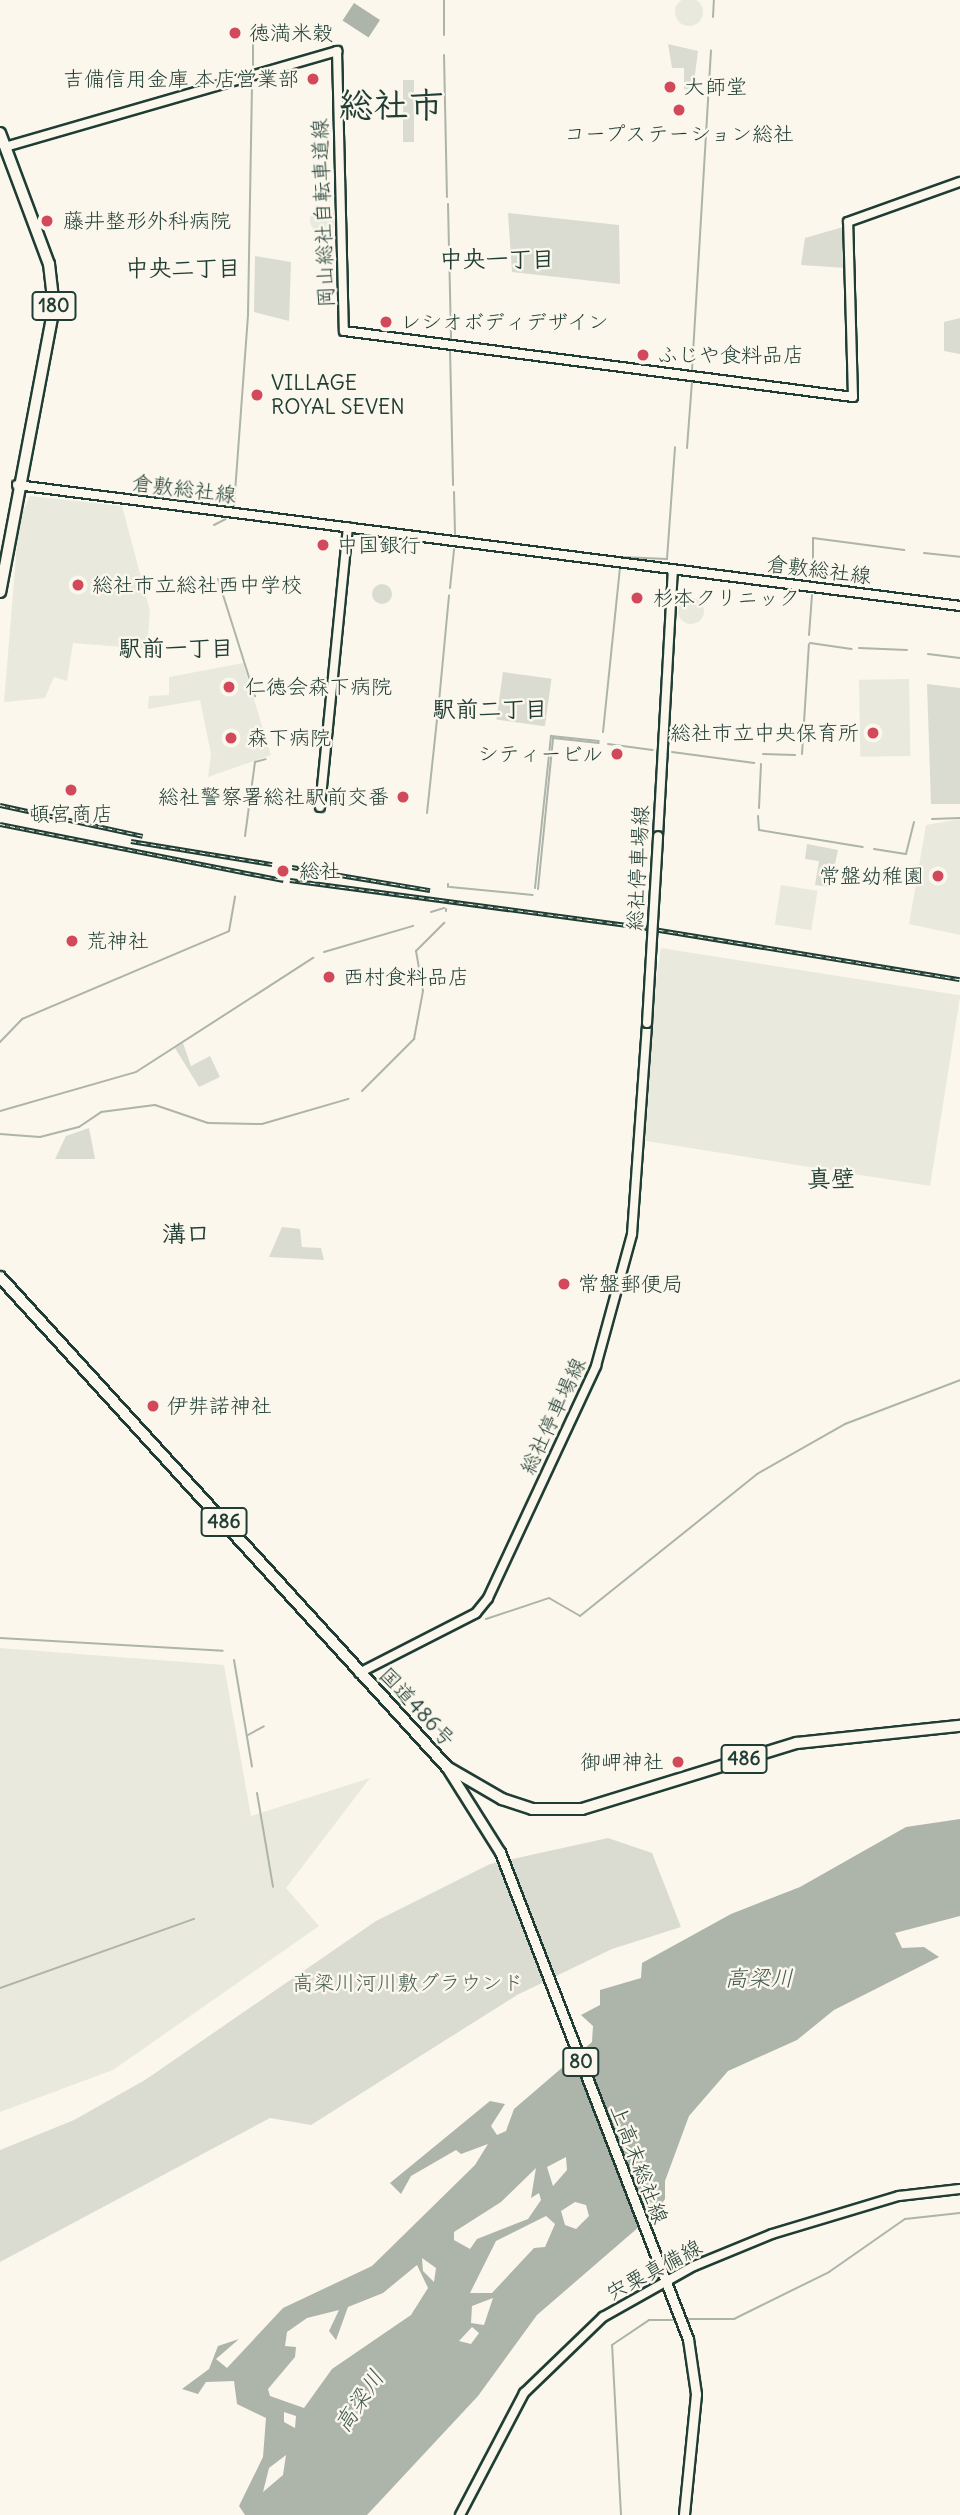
<!DOCTYPE html>
<html>
<head>
<meta charset="utf-8">
<style>
  body { margin:0 }
  #map { position:relative; width:960px; height:2515px; overflow:hidden; background:#fbf7ec; font-family:Delius,"Klee One",sans-serif }
  div>[style] { position:absolute }
  .built>* { inset:0; background:#eae9de; transform-origin:0 0 }
  .round { border-radius:50% }
  .green>* { inset:0; background:#dbdcd1; transform-origin:0 0 }
  .water>* { inset:0; background:#adb4aa; transform-origin:0 0 }
  .stream>* { height:2px; margin:-1px; padding:0 1px; transform-origin:1px; border-radius:1px; background:#adb4aa }
  .roads { filter:drop-shadow(2px 0 #1f3d34) drop-shadow(-2px 0 #1f3d34) drop-shadow(0 2px #1f3d34) drop-shadow(0 -2px #1f3d34) }
  .secondary>* { height:8px; margin:-4px; padding:0 4px; transform-origin:4px; border-radius:4px; background:#fbf7ec }
  .primary>* { height:9px; margin:-4.5px; padding:0 4.5px; transform-origin:4.5px; border-radius:4.5px; background:#fbf7ec }
  .trunk>* { height:10px; margin:-5px; padding:0 5px; transform-origin:5px; border-radius:5px; background:#fbf7ec }
  .rail>* { height:4.5px; margin-top:-2.25px; transform-origin:0; background:repeating-linear-gradient(90deg,#fbf7ec 0 5px,#1f3d34 0 10px); box-sizing:border-box; border-block:2px solid #1f3d34 }
  .bridges { filter:drop-shadow(2px 0 #1f3d34) drop-shadow(-2px 0 #1f3d34) drop-shadow(0 2px #1f3d34) drop-shadow(0 -2px #1f3d34) }
  .secondary-bridge>* { height:8px; margin:-4px; padding:0 4px; transform-origin:4px; border-radius:4px; background:#fbf7ec }
  .dots>* { width:19px; height:19px; translate:-50% -50%; box-sizing:border-box; border:4px solid #fbf7ec; border-radius:50% }
  span { translate:-50% -50%; white-space:nowrap; text-align:center; line-height:1.15; -webkit-text-stroke:5px #fbf7ec; paint-order:stroke }
  .shield-label span { padding:2px 5px; background:#fbf7ec; border:2px solid; border-radius:5px; -webkit-text-stroke-width:0 }
  .shield-label { font-size:19px; color:#1f3d34; font-weight:700 }
  .poi-label { font-size:21px; color:#1f3d34 }
  .left { translate:0 -50%; text-align:left }
  .right { translate:-100% -50%; text-align:right }
  .street-label { font-size:21px; color:#1f3d34 }
  .park-label { font-size:21px; color:#455d53 }
  .neighbourhood-label { font-size:23px; color:#1f3d34; font-weight:700 }
  .water-label { font-size:23px; color:#425b52; font-style:italic }
  .quarter-label { font-size:24px; color:#1f3d34; font-weight:700 }
  .town-label { font-size:35px; color:#1f3d34; font-weight:700 }
</style>
</head>
<body>
<div id="map">
  <div class="built">
    <div class="round" style="left:675px;top:-2px;width:28px;height:28px"></div>
    <div class="round" style="left:310px;top:207px;width:26px;height:26px"></div>
    <div style="clip-path:polygon(30px 496px,122px 506px,150px 611px,147px 649px,73px 643px,67px 681px,54px 677px,45px 698px,4px 702px,19px 520px)"></div>
    <div class="round" style="left:678px;top:598px;width:26px;height:26px"></div>
    <div style="clip-path:polygon(243px 663px,271px 755px,208px 777px,211px 754px,200px 700px,148px 709px,149px 696px,169px 695px,169px 677px)"></div>
    <div style="left:909px;top:679px;width:77px;height:50px;rotate:89deg"></div>
    <div style="clip-path:polygon(960px 819px,960px 935px,909px 924px,926px 825px)"></div>
    <div style="left:781px;top:885px;width:37px;height:40px;rotate:9deg"></div>
    <div style="left:661px;top:948px;width:303px;height:193px;rotate:9deg"></div>
    <div style="clip-path:polygon(0 1648px,224px 1665px,251px 1816px,370px 1778px,286px 1888px,319px 1926px,113px 2070px,0 2112px)"></div>
  </div>
  <div class="green">
    <div style="clip-path:polygon(668px 44px,698px 51px,693px 90px,684px 89px,684px 68px,672px 68px)"></div>
    <div style="left:403px;top:80px;width:11px;height:62px"></div>
    <div style="clip-path:polygon(508px 213px,619px 225px,620px 284px,512px 272px)"></div>
    <div style="clip-path:polygon(843px 227px,846px 268px,801px 265px,805px 238px)"></div>
    <div style="clip-path:polygon(255px 256px,291px 262px,289px 321px,254px 312px)"></div>
    <div style="clip-path:polygon(960px 318px,960px 354px,944px 351px,944px 322px)"></div>
    <div class="round" style="left:372px;top:584px;width:20px;height:20px"></div>
    <div style="left:503px;top:672px;width:49px;height:48px;rotate:8deg"></div>
    <div style="clip-path:polygon(927px 684px,960px 688px,960px 804px,931px 804px)"></div>
    <div style="clip-path:polygon(807px 844px,838px 850px,830px 887px,815px 885px,819px 861px,805px 859px)"></div>
    <div style="clip-path:polygon(183px 1043px,191px 1066px,210px 1056px,220px 1077px,199px 1087px,175px 1048px)"></div>
    <div style="clip-path:polygon(89px 1128px,95px 1159px,55px 1159px,66px 1136px)"></div>
    <div style="clip-path:polygon(282px 1227px,300px 1229px,302px 1247px,321px 1248px,324px 1260px,269px 1257px)"></div>
    <div style="clip-path:polygon(608px 1838px,652px 1853px,681px 1927px,612px 1949px,517px 1995px,311px 2125px,270px 2118px,0 2262px,0 2150px,74px 2120px,145px 2080px,376px 1921px,490px 1864px)"></div>
  </div>
  <div class="water">
    <div style="left:354px;top:3px;width:31px;height:21px;rotate:33deg"></div>
    <div style="clip-path:polygon(evenodd,960px 1819px,960px 1916px,895px 1933px,902px 1948px,924px 1947px,939px 1957px,834px 2010px,797px 2040px,728px 2071px,689px 2116px,665px 2181px,665px 2199px,655px 2213px,537px 2315px,478px 2396px,367px 2515px,245px 2515px,239px 2506px,263px 2457px,266px 2418px,237px 2404px,234px 2381px,206px 2382px,198px 2394px,182px 2389px,209px 2369px,218px 2346px,239px 2339px,216px 2359px,227px 2368px,283px 2308px,372px 2266px,475px 2165px,488px 2144px,461px 2154px,456px 2150px,411px 2176px,401px 2194px,390px 2183px,490px 2101px,505px 2104px,491px 2126px,497px 2135px,506px 2131px,514px 2109px,592px 2042px,593px 2026px,581px 2015px,600px 2005px,600px 1990px,641px 1978px,642px 1963px,731px 1914px,800px 1887px,906px 1827px,960px 1819px,566px 2157px,567px 2170px,553px 2186px,547px 2167px,566px 2157px,960px 1819px,536px 2168px,531px 2198px,539px 2193px,541px 2200px,528px 2219px,477px 2239px,470px 2249px,454px 2240px,454px 2232px,501px 2202px,536px 2168px,960px 1819px,575px 2202px,586px 2205px,589px 2216px,576px 2229px,565px 2225px,561px 2211px,575px 2202px,960px 1819px,546px 2216px,555px 2224px,545px 2247px,534px 2248px,492px 2293px,470px 2293px,496px 2241px,546px 2216px,960px 1819px,422px 2258px,436px 2268px,434px 2282px,423px 2271px,422px 2258px,960px 1819px,417px 2265px,428px 2288px,411px 2315px,332px 2369px,304px 2408px,270px 2396px,268px 2389px,295px 2357px,296px 2347px,285px 2346px,287px 2332px,307px 2318px,339px 2310px,329px 2331px,336px 2340px,348px 2307px,383px 2293px,417px 2265px,960px 1819px,493px 2298px,484px 2325px,471px 2323px,472px 2306px,493px 2298px,960px 1819px,472px 2327px,479px 2333px,471px 2344px,459px 2341px,472px 2327px,960px 1819px,284px 2412px,296px 2416px,295px 2428px,284px 2422px,284px 2412px,960px 1819px,286px 2455px,283px 2475px,263px 2492px,269px 2468px,286px 2455px)"></div>
  </div>
  <div class="stream">
    <div style="left:444px;top:0;width:35px;rotate:90deg"></div>
    <div style="left:713px;top:17px;width:17px;rotate:-87deg"></div>
    <div style="left:444px;top:55px;width:142px;rotate:88.8deg"></div>
    <div style="left:253px;top:65px;width:21px;rotate:-90deg"></div>
    <div style="left:448px;top:204px;width:136px;rotate:88.7deg"></div>
    <div style="left:450px;top:349px;width:136px;rotate:88.7deg"></div>
    <div style="left:692px;top:370px;width:320px;rotate:-86.6deg"></div>
    <div style="left:687px;top:448px;width:67px;rotate:-85.7deg"></div>
    <div style="left:454px;top:492px;width:42px;rotate:88.6deg"></div>
    <div style="left:234px;top:506px;width:193px;rotate:-85.8deg"></div>
    <div style="left:248px;top:314px;width:231px;rotate:-89deg"></div>
    <div style="left:214px;top:525px;width:13px;rotate:-27deg"></div>
    <div style="left:924px;top:553px;width:36px;rotate:6deg"></div>
    <div style="left:621px;top:557px;width:46px;rotate:2.5deg"></div>
    <div style="left:667px;top:559px;width:112px;rotate:-85.9deg"></div>
    <div style="left:218px;top:579px;width:123px;rotate:72.5deg"></div>
    <div style="left:813px;top:579px;width:41px;rotate:-90deg"></div>
    <div style="left:813px;top:538px;width:92px;rotate:7.5deg"></div>
    <div style="left:450px;top:588px;width:39px;rotate:-84deg"></div>
    <div style="left:809px;top:635px;width:40px;rotate:-85.7deg"></div>
    <div style="left:810px;top:643px;width:42px;rotate:8.1deg"></div>
    <div style="left:859px;top:648px;width:48px;rotate:2.4deg"></div>
    <div style="left:928px;top:654px;width:32px;rotate:7deg"></div>
    <div style="left:438px;top:712px;width:117px;rotate:-84.6deg"></div>
    <div style="left:603px;top:732px;width:165px;rotate:-84.1deg"></div>
    <div style="left:608px;top:744px;width:45px;rotate:7.6deg"></div>
    <div style="left:672px;top:752px;width:83px;rotate:7.6deg"></div>
    <div style="left:763px;top:754px;width:32px;rotate:2deg"></div>
    <div style="left:802px;top:754px;width:110px;rotate:-86.4deg"></div>
    <div style="left:759px;top:808px;width:44px;rotate:-87.4deg"></div>
    <div style="left:427px;top:813px;width:94px;rotate:-83.9deg"></div>
    <div style="left:758px;top:816px;width:14px;rotate:86deg"></div>
    <div style="left:759px;top:830px;width:105px;rotate:9.3deg"></div>
    <div style="left:932px;top:819px;width:28px;rotate:-2deg"></div>
    <div style="left:245px;top:836px;width:75px;rotate:-82.3deg"></div>
    <div style="left:255px;top:762px;width:11px;rotate:-15deg"></div>
    <div style="left:874px;top:849px;width:32px;rotate:9deg"></div>
    <div style="left:906px;top:854px;width:33px;rotate:-76deg"></div>
    <div style="left:448px;top:887px;width:3px;rotate:-90deg"></div>
    <div style="left:450px;top:887px;width:83px;rotate:5.5deg"></div>
    <div style="left:535px;top:888px;width:153px;rotate:-84deg"></div>
    <div style="left:551px;top:736px;width:48px;rotate:5.9deg"></div>
    <div style="left:538px;top:889px;width:152px;rotate:-84.3deg"></div>
    <div style="left:553px;top:738px;width:46px;rotate:6.2deg"></div>
    <div style="left:446px;top:911px;width:2px;rotate:-90deg"></div>
    <div style="left:431px;top:912px;width:14px;rotate:-17deg"></div>
    <div style="left:324px;top:952px;width:93px;rotate:-16.3deg"></div>
    <div style="left:0;top:1042px;width:32px;rotate:-46deg"></div>
    <div style="left:22px;top:1019px;width:225px;rotate:-23deg"></div>
    <div style="left:229px;top:931px;width:35px;rotate:-80deg"></div>
    <div style="left:362px;top:1091px;width:74px;rotate:-45deg"></div>
    <div style="left:414px;top:1039px;width:49px;rotate:-79.4deg"></div>
    <div style="left:423px;top:991px;width:41px;rotate:-99.9deg"></div>
    <div style="left:416px;top:951px;width:40px;rotate:-45deg"></div>
    <div style="left:0;top:1111px;width:141px;rotate:-16deg"></div>
    <div style="left:136px;top:1072px;width:211px;rotate:-32.8deg"></div>
    <div style="left:0;top:1134px;width:40px;rotate:4.3deg"></div>
    <div style="left:40px;top:1137px;width:40px;rotate:-14.4deg"></div>
    <div style="left:79px;top:1127px;width:27px;rotate:-34deg"></div>
    <div style="left:101px;top:1112px;width:54px;rotate:-7.4deg"></div>
    <div style="left:155px;top:1105px;width:56px;rotate:18.8deg"></div>
    <div style="left:208px;top:1123px;width:54px;rotate:1.1deg"></div>
    <div style="left:262px;top:1124px;width:90px;rotate:-16.2deg"></div>
    <div style="left:486px;top:1619px;width:66px;rotate:-18.4deg"></div>
    <div style="left:549px;top:1598px;width:36px;rotate:30deg"></div>
    <div style="left:580px;top:1616px;width:227px;rotate:-38.7deg"></div>
    <div style="left:757px;top:1474px;width:101px;rotate:-29.6deg"></div>
    <div style="left:845px;top:1424px;width:123px;rotate:-20.9deg"></div>
    <div style="left:0;top:1638px;width:223px;rotate:3.3deg"></div>
    <div style="left:234px;top:1660px;width:108px;rotate:80.4deg"></div>
    <div style="left:248px;top:1735px;width:18px;rotate:-29deg"></div>
    <div style="left:257px;top:1793px;width:95px;rotate:80.3deg"></div>
    <div style="left:0;top:1988px;width:206px;rotate:-19.6deg"></div>
    <div style="left:685px;top:2319px;width:49px"></div>
    <div style="left:734px;top:2319px;width:106px;rotate:-26.3deg"></div>
    <div style="left:829px;top:2272px;width:93px;rotate:-34.9deg"></div>
    <div style="left:905px;top:2219px;width:55px;rotate:-6.2deg"></div>
    <div style="left:621px;top:2515px;width:170px;rotate:-93deg"></div>
    <div style="left:612px;top:2345px;width:45px;rotate:-34deg"></div>
    <div style="left:649px;top:2320px;width:27px"></div>
  </div>
  <div class="roads">
    <div class="secondary">
      <div style="left:5px;top:147px;width:346px;rotate:-16.1deg"></div>
      <div style="left:337px;top:51px;width:280px;rotate:88.6deg"></div>
      <div style="left:344px;top:331px;width:513px;rotate:7.39deg"></div>
      <div style="left:853px;top:397px;width:175px;rotate:-91.6deg"></div>
      <div style="left:848px;top:222px;width:119px;rotate:-19.7deg"></div>
      <div style="left:17px;top:485px;width:951px;rotate:7.31deg"></div>
      <div style="left:320px;top:807px;width:281px;rotate:-84.3deg"></div>
      <div style="left:658px;top:836px;width:267px;rotate:-86.8deg"></div>
      <div style="left:359px;top:1673px;width:131px;rotate:-27.1deg"></div>
      <div style="left:476px;top:1613px;width:19px;rotate:-51deg"></div>
      <div style="left:488px;top:1598px;width:256px;rotate:-65deg"></div>
      <div style="left:596px;top:1366px;width:137px;rotate:-74.7deg"></div>
      <div style="left:632px;top:1234px;width:212px;rotate:-85.9deg"></div>
      <div style="left:460px;top:2515px;width:138px;rotate:-62.3deg"></div>
      <div style="left:524px;top:2393px;width:110px;rotate:-43.9deg"></div>
      <div style="left:603px;top:2317px;width:104px;rotate:-29.3deg"></div>
      <div style="left:694px;top:2266px;width:84px;rotate:-22.3deg"></div>
      <div style="left:772px;top:2234px;width:133px;rotate:-16.7deg"></div>
      <div style="left:899px;top:2196px;width:61px;rotate:-6.5deg"></div>
    </div>
    <div class="primary">
      <div style="left:447px;top:1768px;width:99px;rotate:57.8deg"></div>
      <div style="left:500px;top:1852px;width:522px;rotate:68.89deg"></div>
      <div style="left:688px;top:2339px;width:56px;rotate:81.7deg"></div>
      <div style="left:696px;top:2394px;width:122px;rotate:95.7deg"></div>
    </div>
    <div class="trunk">
      <div style="left:0;top:133px;width:140px;rotate:69.5deg"></div>
      <div style="left:49px;top:264px;width:43px;rotate:83.4deg"></div>
      <div style="left:54px;top:307px;width:290px;rotate:100.7deg"></div>
      <div style="left:0;top:1277px;width:663px;rotate:47.63deg"></div>
      <div style="left:447px;top:1767px;width:64px;rotate:30.2deg"></div>
      <div style="left:502px;top:1799px;width:32px;rotate:18deg"></div>
      <div style="left:532px;top:1809px;width:50px"></div>
      <div style="left:582px;top:1809px;width:225px;rotate:-17.1deg"></div>
      <div style="left:797px;top:1743px;width:164px;rotate:-6deg"></div>
    </div>
  </div>
  <div class="rail">
    <div style="left:0;top:805px;width:146px;rotate:12.2deg"></div>
    <div style="left:0;top:824px;width:289px;rotate:11.2deg"></div>
    <div style="left:131px;top:841px;width:143px;rotate:9.3deg"></div>
    <div style="left:292px;top:867px;width:140px;rotate:9.5deg"></div>
    <div style="left:290px;top:880px;width:342px;rotate:7.6deg"></div>
    <div style="left:629px;top:925px;width:335px;rotate:9.3deg"></div>
  </div>
  <div class="bridges">
    <div class="secondary-bridge">
      <div style="left:647px;top:1023px;width:187px;rotate:-86.6deg"></div>
    </div>
  </div>
  <div class="dots">
    <div style="left:235px;top:33px;background:#d1495b"></div>
    <div style="left:313px;top:79px;background:#d1495b"></div>
    <div style="left:670px;top:87px;background:#d1495b"></div>
    <div style="left:679px;top:110px;background:#d1495b"></div>
    <div style="left:47px;top:221px;background:#d1495b"></div>
    <div style="left:386px;top:322px;background:#d1495b"></div>
    <div style="left:643px;top:355px;background:#d1495b"></div>
    <div style="left:257px;top:395px;background:#d1495b"></div>
    <div style="left:323px;top:545px;background:#d1495b"></div>
    <div style="left:78px;top:585px;background:#d1495b"></div>
    <div style="left:637px;top:598px;background:#d1495b"></div>
    <div style="left:229px;top:687px;background:#d1495b"></div>
    <div style="left:873px;top:733px;background:#d1495b"></div>
    <div style="left:231px;top:738px;background:#d1495b"></div>
    <div style="left:617px;top:754px;background:#d1495b"></div>
    <div style="left:71px;top:790px;background:#d1495b"></div>
    <div style="left:403px;top:797px;background:#d1495b"></div>
    <div style="left:283px;top:871px;background:#d1495b"></div>
    <div style="left:938px;top:876px;background:#d1495b"></div>
    <div style="left:72px;top:941px;background:#d1495b"></div>
    <div style="left:329px;top:977px;background:#d1495b"></div>
    <div style="left:564px;top:1284px;background:#d1495b"></div>
    <div style="left:153px;top:1406px;background:#d1495b"></div>
    <div style="left:678px;top:1762px;background:#d1495b"></div>
  </div>
  <div class="shield-label">
    <span style="left:54px;top:306px">180</span>
    <span style="left:224px;top:1522px">486</span>
    <span style="left:744px;top:1759px">486</span>
    <span style="left:581px;top:2062px">80</span>
  </div>
  <div class="poi-label">
    <span class="left" style="left:249px;top:33px">徳満米穀</span>
    <span class="right" style="left:299px;top:79px">吉備信用金庫 本店営業部</span>
    <span class="left" style="left:684px;top:87px">大師堂</span>
    <span style="left:679px;top:134px">コープステーション総社</span>
    <span class="left" style="left:63px;top:221px">藤井整形外科病院</span>
    <span class="left" style="left:400px;top:322px">レシオボディデザイン</span>
    <span class="left" style="left:657px;top:355px">ふじや食料品店</span>
    <span class="left" style="left:271px;top:395px">VILLAGE<br>ROYAL SEVEN</span>
    <span class="left" style="left:337px;top:545px">中国銀行</span>
    <span class="left" style="left:92px;top:585px">総社市立総社西中学校</span>
    <span class="left" style="left:653px;top:598px">杉本クリニック</span>
    <span class="left" style="left:245px;top:687px">仁徳会森下病院</span>
    <span class="right" style="left:859px;top:733px">総社市立中央保育所</span>
    <span class="left" style="left:247px;top:738px">森下病院</span>
    <span class="right" style="left:603px;top:754px">シティービル</span>
    <span class="right" style="left:389px;top:797px">総社警察署総社駅前交番</span>
    <span style="left:71px;top:814px">頓宮商店</span>
    <span class="left" style="left:299px;top:871px">総社</span>
    <span class="right" style="left:924px;top:876px">常盤幼稚園</span>
    <span class="left" style="left:86px;top:941px">荒神社</span>
    <span class="left" style="left:343px;top:977px">西村食料品店</span>
    <span class="left" style="left:578px;top:1284px">常盤郵便局</span>
    <span class="left" style="left:167px;top:1406px">伊弉諾神社</span>
    <span class="right" style="left:664px;top:1762px">御岬神社</span>
  </div>
  <div class="street-label">
    <span style="left:323px;top:213px;rotate:-92deg">岡山総社自転車道線</span>
    <span style="left:184px;top:489px;rotate:7deg">倉敷総社線</span>
    <span style="left:819px;top:570px;rotate:7deg">倉敷総社線</span>
    <span style="left:638px;top:868px;rotate:-87deg">総社停車場線</span>
    <span style="left:553px;top:1416px;rotate:-65deg">総社停車場線</span>
    <span style="left:417px;top:1707px;rotate:47deg">国道486号</span>
    <span style="left:639px;top:2164px;rotate:69deg">上高末総社線</span>
    <span style="left:654px;top:2270px;rotate:-28deg">宍粟真備線</span>
  </div>
  <div class="park-label">
    <span style="left:408px;top:1983px">高梁川河川敷グラウンド</span>
  </div>
  <div class="neighbourhood-label">
    <span style="left:497px;top:259px">中央一丁目</span>
    <span style="left:183px;top:268px">中央二丁目</span>
    <span style="left:176px;top:648px">駅前一丁目</span>
    <span style="left:490px;top:709px">駅前二丁目</span>
  </div>
  <div class="water-label">
    <span style="left:759px;top:1978px">高梁川</span>
    <span style="left:359px;top:2401px;rotate:-56deg">高梁川</span>
  </div>
  <div class="quarter-label">
    <span style="left:831px;top:1179px">真壁</span>
    <span style="left:186px;top:1234px">溝口</span>
  </div>
  <div class="town-label">
    <span style="left:391px;top:104px">総社市</span>
  </div>
</div>
</body>
</html>
